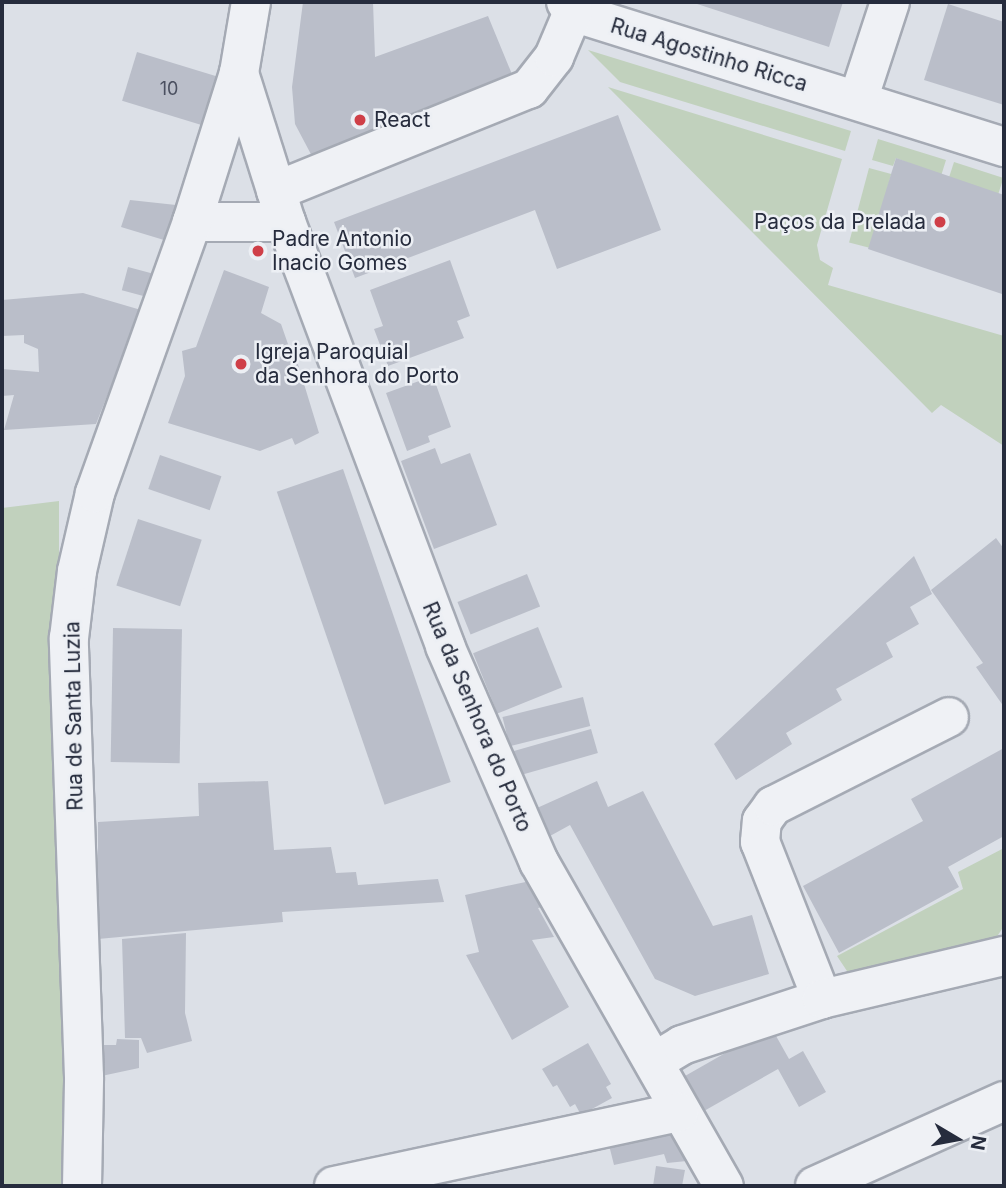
<!DOCTYPE html>
<html>
<head>
<meta charset="utf-8">
<style>
  body { margin:0 }
  #map { position:relative; width:1006px; height:1188px; overflow:hidden; background:#dce0e7; font-family:Inter,sans-serif }
  div>[style] { position:absolute }
  .green>* { inset:0; background:#c1d1bd; transform-origin:0 0 }
  .building>* { inset:0; background:#babec9; transform-origin:0 0 }
  .roads { filter:drop-shadow(2px 0 #a5aab4) drop-shadow(-2px 0 #a5aab4) drop-shadow(0 2px #a5aab4) drop-shadow(0 -2px #a5aab4) }
  .minor>* { height:38px; margin:-19px; padding:0 19px; transform-origin:19px; border-radius:19px; background:#eff1f5 }
  .dots>* { width:19px; height:19px; translate:-50% -50%; box-sizing:border-box; border:4px solid #eceff4; border-radius:50% }
  span { translate:-50% -50%; white-space:nowrap; text-align:center; line-height:1.15; -webkit-text-stroke:5px #eceff4; paint-order:stroke }
  .number-label { font-size:18px; color:#4b5060 }
  .number-label span { -webkit-text-stroke-width:0 }
  .street-label { font-size:21px; color:#262c3d }
  .poi-label { font-size:21px; color:#262c3d }
  .left { translate:0 -50%; text-align:left }
  .right { translate:-100% -50%; text-align:right }
  .frame { position:absolute; inset:0; border:4px solid #262c3d; pointer-events:none }
  .north { position:absolute; left:922px; top:1104px; width:70px; height:70px; -webkit-text-stroke:5px #eceff4; paint-order:stroke; rotate:100deg; font-size:19px; font-weight:700; line-height:28px; text-align:center; color:#262c3d }
  .north::after { content:''; display:block; margin:auto; width:24px; height:32px; background:#262c3d; clip-path:polygon(50% 0,100% 100%,50% 72%,0 100%) }
</style>
</head>
<body>
<div id="map">
  <div class="green">
    <div style="clip-path:polygon(588px 50px,851px 131px,845px 151px,620px 82px)"></div>
    <div style="clip-path:polygon(608px 87px,842px 159px,817px 245px,820px 260px,833px 268px,828px 285px,1004px 336px,1004px 446px,941px 405px,932px 413px)"></div>
    <div style="clip-path:polygon(878px 139px,946px 160px,941px 176px,896px 158px,893px 166px,872px 160px)"></div>
    <div style="left:954px;top:162px;width:52px;height:17px;rotate:18deg"></div>
    <div style="left:869px;top:168px;width:23px;height:77px;rotate:15deg"></div>
    <div style="clip-path:polygon(59px 501px,59px 814px,68px 1186px,2px 1186px,2px 508px)"></div>
    <div style="clip-path:polygon(1004px 848px,1004px 926px,996px 938px,851px 977px,837px 956px,963px 889px,958px 872px)"></div>
  </div>
  <div class="building">
    <div style="clip-path:polygon(303px 2px,373px 2px,375px 57px,488px 16px,516px 84px,314px 160px,295px 124px,292px 87px)"></div>
    <div style="clip-path:polygon(691px 2px,843px 2px,829px 47px)"></div>
    <div style="clip-path:polygon(948px 4px,1004px 22px,1004px 105px,924px 80px)"></div>
    <div style="left:137px;top:52px;width:83px;height:51px;rotate:17deg"></div>
    <div style="clip-path:polygon(618px 115px,661px 230px,557px 269px,535px 210px,355px 278px,334px 222px)"></div>
    <div style="clip-path:polygon(896px 158px,1004px 195px,1002px 294px,868px 249px)"></div>
    <div style="clip-path:polygon(130px 200px,176px 205px,164px 240px,121px 227px)"></div>
    <div style="clip-path:polygon(450px 260px,470px 316px,457px 321px,464px 338px,388px 366px,374px 329px,383px 326px,370px 290px)"></div>
    <div style="left:128px;top:267px;width:34px;height:24px;rotate:15deg"></div>
    <div style="clip-path:polygon(224px 270px,269px 287px,261px 313px,281px 324px,289px 347px,293px 348px,319px 433px,295px 445px,292px 438px,260px 451px,168px 423px,185px 376px,182px 351px,196px 347px)"></div>
    <div style="clip-path:polygon(83px 293px,141px 310px,96px 424px,4px 430px,14px 395px,2px 396px,2px 369px,39px 372px,38px 349px,24px 343px,24px 335px,2px 336px,2px 300px)"></div>
    <div style="clip-path:polygon(433px 376px,451px 427px,428px 436px,430px 442px,407px 451px,386px 393px)"></div>
    <div style="clip-path:polygon(435px 448px,441px 464px,470px 453px,497px 525px,434px 549px,401px 461px)"></div>
    <div style="left:160px;top:455px;width:65px;height:36px;rotate:19deg"></div>
    <div style="left:343px;top:469px;width:331px;height:70px;rotate:71deg"></div>
    <div style="left:138px;top:519px;width:67px;height:70px;rotate:18deg"></div>
    <div style="clip-path:polygon(996px 538px,1004px 549px,1004px 707px,976px 667px,983px 663px,931px 590px)"></div>
    <div style="clip-path:polygon(914px 556px,932px 594px,910px 607px,919px 624px,886px 643px,893px 657px,836px 689px,842px 700px,786px 733px,792px 744px,736px 780px,714px 744px)"></div>
    <div style="left:527px;top:574px;width:35px;height:75px;rotate:68deg"></div>
    <div style="left:538px;top:627px;width:65px;height:70px;rotate:68deg"></div>
    <div style="left:113px;top:628px;width:69px;height:134px;rotate:1deg"></div>
    <div style="left:583px;top:697px;width:30px;height:83px;rotate:76deg"></div>
    <div style="left:591px;top:729px;width:25px;height:81px;rotate:74deg"></div>
    <div style="clip-path:polygon(1004px 748px,1004px 836px,948px 867px,959px 887px,839px 953px,803px 886px,923px 821px,911px 799px)"></div>
    <div style="clip-path:polygon(268px 781px,274px 850px,331px 847px,336px 873px,356px 872px,358px 885px,438px 879px,444px 902px,282px 912px,283px 922px,98px 939px,98px 822px,199px 816px,198px 783px)"></div>
    <div style="clip-path:polygon(597px 781px,608px 807px,643px 791px,713px 926px,752px 915px,769px 974px,695px 996px,655px 979px,570px 825px,550px 836px,537px 808px)"></div>
    <div style="clip-path:polygon(535px 880px,550px 906px,538px 908px,554px 937px,532px 940px,569px 1007px,512px 1040px,466px 955px,479px 952px,465px 895px)"></div>
    <div style="clip-path:polygon(186px 933px,185px 1013px,192px 1041px,147px 1053px,141px 1038px,125px 1038px,122px 939px)"></div>
    <div style="clip-path:polygon(771px 1027px,789px 1059px,803px 1051px,826px 1092px,799px 1107px,778px 1069px,704px 1111px,685px 1076px)"></div>
    <div style="clip-path:polygon(117px 1039px,139px 1040px,139px 1068px,92px 1078px,93px 1045px,116px 1045px)"></div>
    <div style="clip-path:polygon(588px 1043px,611px 1084px,606px 1087px,612px 1098px,581px 1115px,575px 1104px,570px 1107px,557px 1085px,553px 1087px,542px 1069px)"></div>
    <div style="clip-path:polygon(672px 1121px,688px 1149px,687px 1161px,667px 1163px,664px 1154px,614px 1165px,607px 1137px)"></div>
    <div style="clip-path:polygon(656px 1166px,685px 1170px,682px 1186px,653px 1186px)"></div>
  </div>
  <div class="roads">
    <div class="minor">
      <div style="left:566px;top:2px;width:12px;rotate:55deg"></div>
      <div style="left:573px;top:12px;width:452px;rotate:17.4deg"></div>
      <div style="left:239px;top:73px;width:156px;rotate:72.5deg"></div>
      <div style="left:286px;top:222px;width:453px;rotate:69.4deg"></div>
      <div style="left:445px;top:646px;width:236px;rotate:66.5deg"></div>
      <div style="left:539px;top:862px;width:373px;rotate:60.3deg"></div>
      <div style="left:858px;top:100px;width:103px;rotate:-71.9deg"></div>
      <div style="left:276px;top:191px;width:273px;rotate:-22deg"></div>
      <div style="left:529px;top:89px;width:41px;rotate:-52deg"></div>
      <div style="left:554px;top:57px;width:49px;rotate:-67.1deg"></div>
      <div style="left:192px;top:222px;width:94px"></div>
      <div style="left:822px;top:999px;width:169px;rotate:-111.5deg"></div>
      <div style="left:760px;top:842px;width:21px;rotate:-85deg"></div>
      <div style="left:762px;top:821px;width:19px;rotate:-54deg"></div>
      <div style="left:773px;top:806px;width:197px;rotate:-26.8deg"></div>
      <div style="left:654px;top:1062px;width:33px;rotate:-31deg"></div>
      <div style="left:682px;top:1045px;width:147px;rotate:-18.2deg"></div>
      <div style="left:822px;top:999px;width:187px;rotate:-13.3deg"></div>
      <div style="left:82px;top:1186px;width:109px;rotate:-88.9deg"></div>
      <div style="left:84px;top:1077px;width:439px;rotate:-92deg"></div>
      <div style="left:69px;top:638px;width:67px;rotate:-83.2deg"></div>
      <div style="left:77px;top:571px;width:80px;rotate:-77deg"></div>
      <div style="left:95px;top:493px;width:288px;rotate:-70.3deg"></div>
      <div style="left:192px;top:222px;width:156px;rotate:-72.5deg"></div>
      <div style="left:239px;top:73px;width:72px;rotate:-80.4deg"></div>
      <div style="left:334px;top:1186px;width:353px;rotate:-12.1deg"></div>
      <div style="left:815px;top:1186px;width:207px;rotate:-24.2deg"></div>
    </div>
  </div>
  <div class="dots">
    <div style="left:360px;top:120px;background:#cf3f48"></div>
    <div style="left:940px;top:222px;background:#cf3f48"></div>
    <div style="left:258px;top:251px;background:#cf3f48"></div>
    <div style="left:241px;top:364px;background:#cf3f48"></div>
  </div>
  <div class="number-label">
    <span style="left:169px;top:89px">10</span>
  </div>
  <div class="street-label">
    <span style="left:709px;top:55px;rotate:17deg">Rua Agostinho Ricca</span>
    <span style="left:74px;top:716px;rotate:-91deg">Rua de Santa Luzia</span>
    <span style="left:477px;top:717px;rotate:67deg">Rua da Senhora do Porto</span>
  </div>
  <div class="poi-label">
    <span class="left" style="left:374px;top:120px">React</span>
    <span class="right" style="left:926px;top:222px">Paços da Prelada</span>
    <span class="left" style="left:272px;top:251px">Padre Antonio<br>Inacio Gomes</span>
    <span class="left" style="left:255px;top:364px">Igreja Paroquial<br>da Senhora do Porto</span>
  </div>
  <div class="frame"></div>
  <div class="north">N</div>
</div>
</body>
</html>
